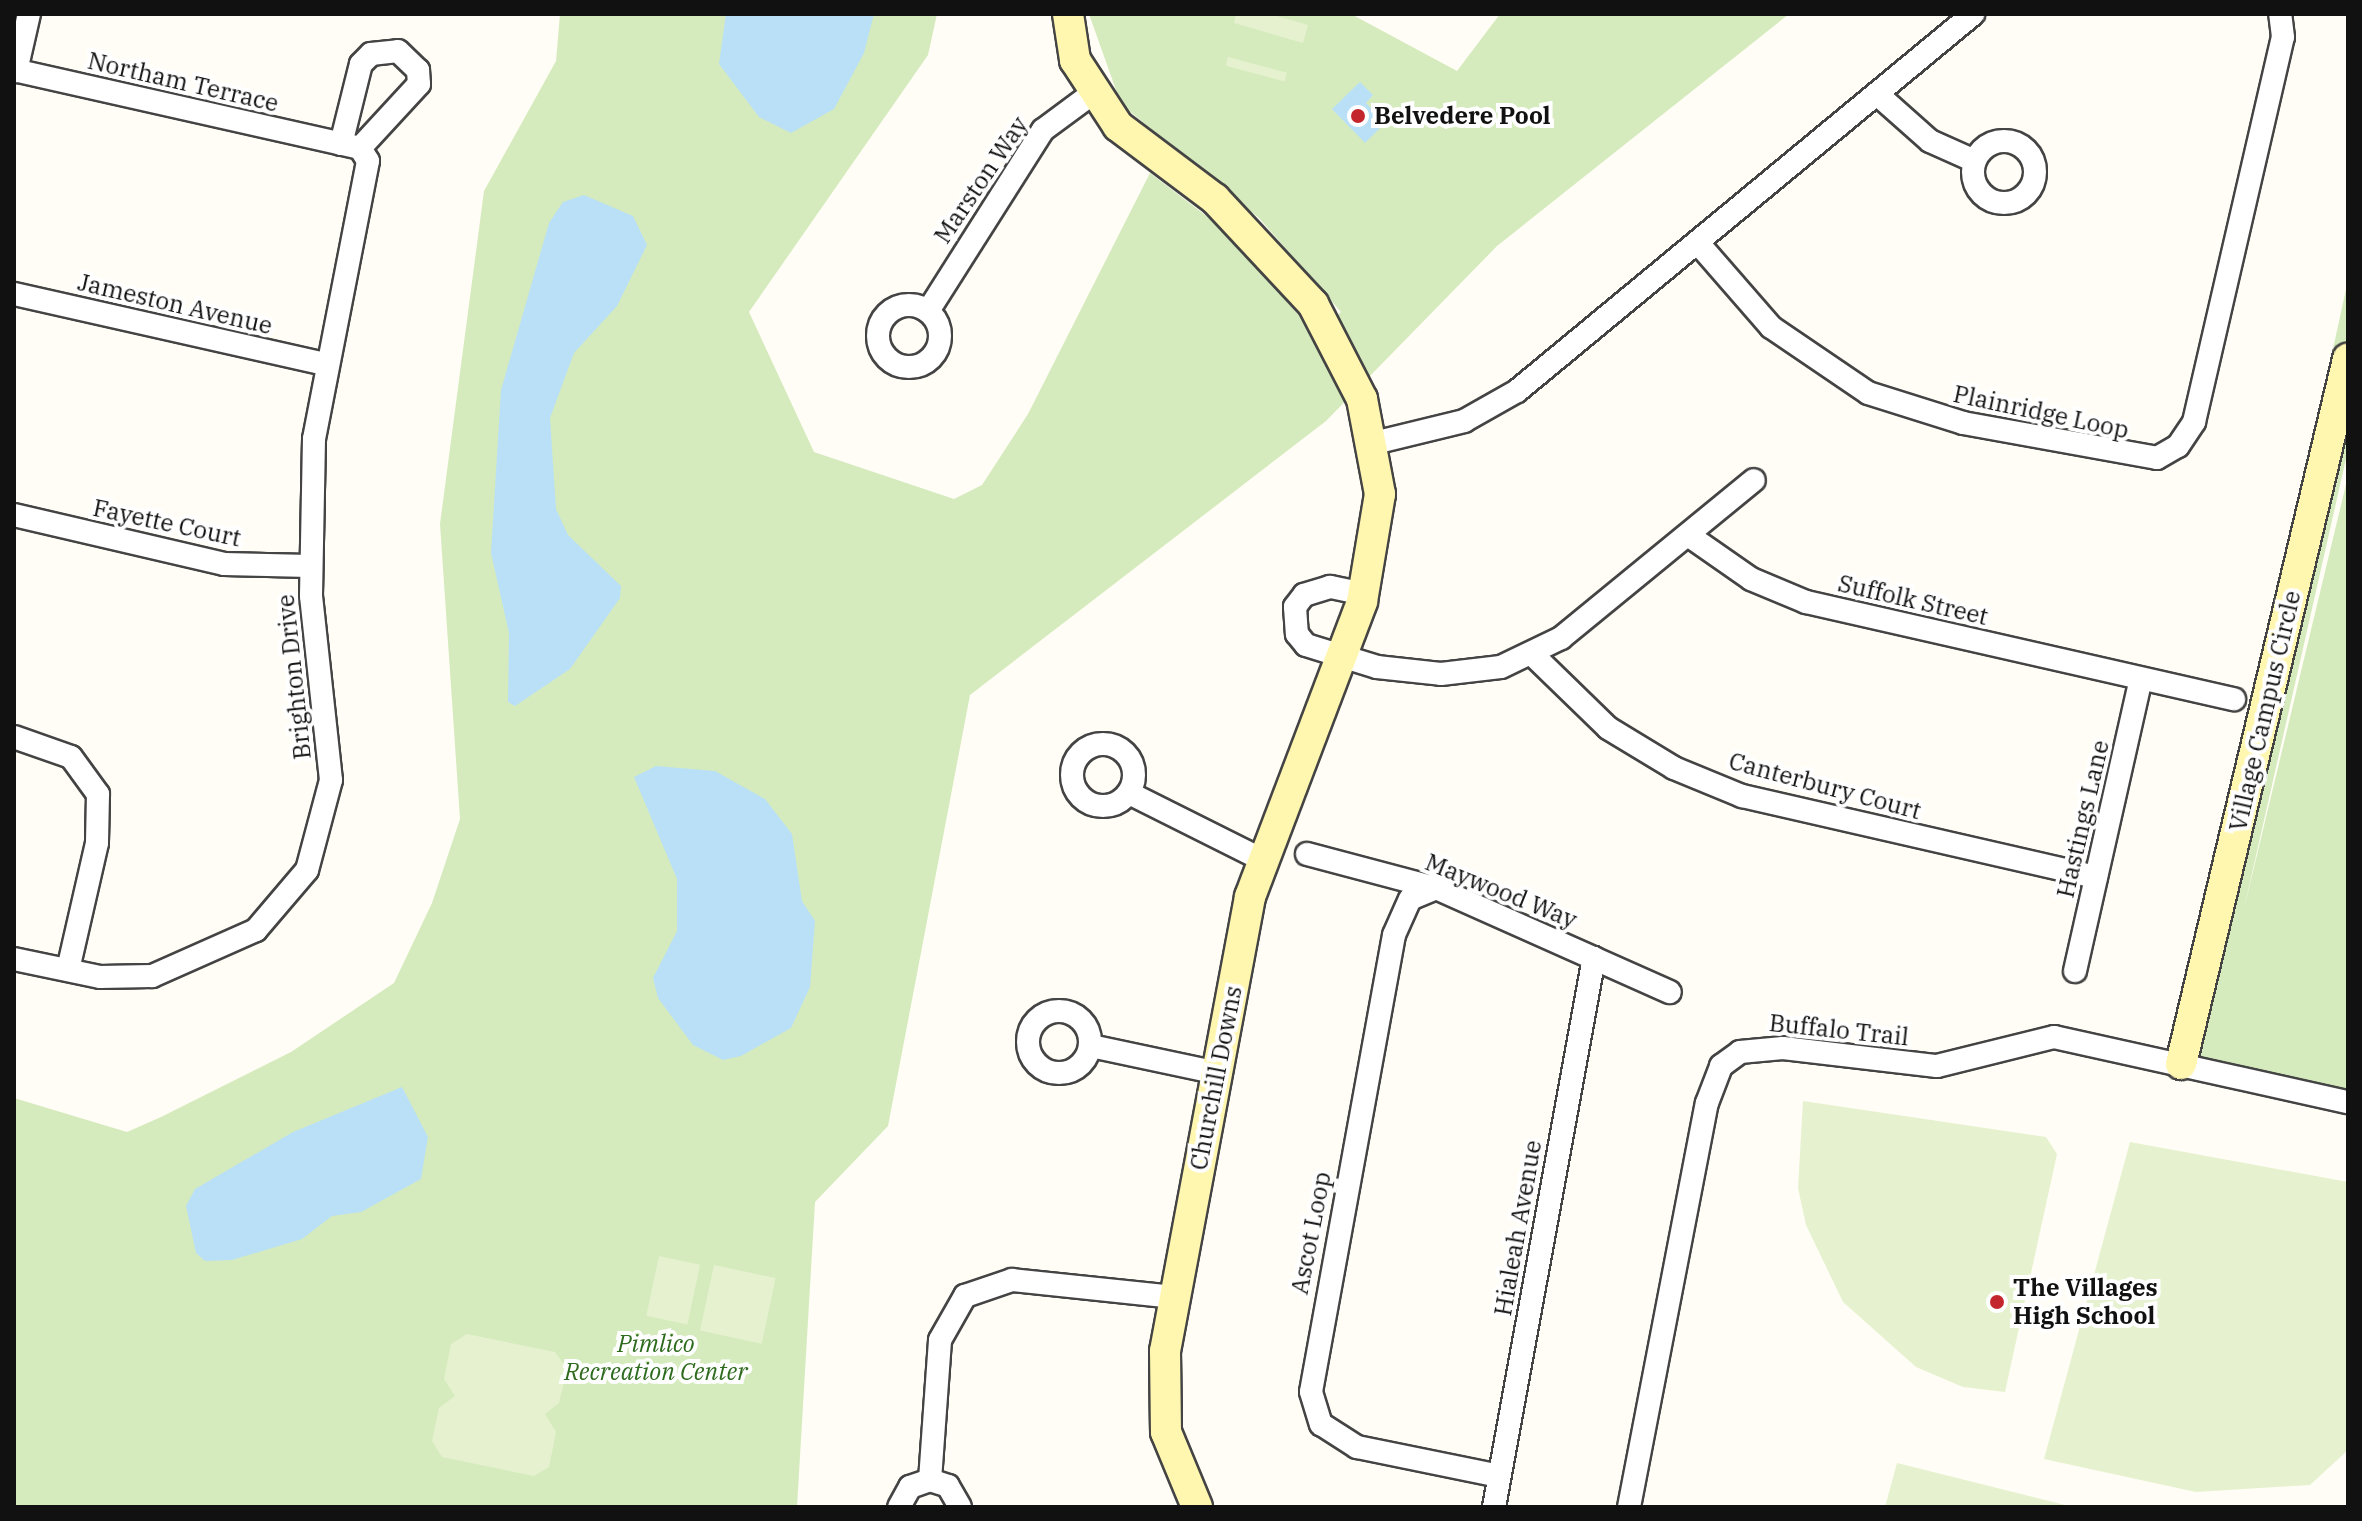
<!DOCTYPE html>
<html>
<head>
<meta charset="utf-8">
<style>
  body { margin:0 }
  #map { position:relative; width:2362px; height:1521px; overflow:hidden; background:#fffdf5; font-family:"IBM Plex Serif",serif }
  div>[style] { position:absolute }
  .green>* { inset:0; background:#d5ebbd }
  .pitch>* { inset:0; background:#e6f2cf; transform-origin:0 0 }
  .water>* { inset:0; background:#b9e0f7 }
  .roads { filter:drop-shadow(2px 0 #444) drop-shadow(-2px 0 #444) drop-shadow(0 2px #444) drop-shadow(0 -2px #444) }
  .street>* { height:22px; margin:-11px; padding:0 11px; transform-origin:11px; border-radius:11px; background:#fff }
  .street>.ring { margin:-11px; padding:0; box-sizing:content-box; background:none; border:22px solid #fff; border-radius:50% }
  .secondary>* { height:30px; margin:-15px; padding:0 15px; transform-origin:15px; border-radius:15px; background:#fff6b0 }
  .dots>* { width:22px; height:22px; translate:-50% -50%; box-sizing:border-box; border:4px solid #fff; border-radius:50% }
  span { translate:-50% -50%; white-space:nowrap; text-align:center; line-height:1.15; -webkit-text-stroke:8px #fff; paint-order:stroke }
  .street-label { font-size:24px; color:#111 }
  .poi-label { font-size:24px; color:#111; font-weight:700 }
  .left { translate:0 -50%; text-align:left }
  .park-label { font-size:24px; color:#2f6b1f; font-style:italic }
  .frame { position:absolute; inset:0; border:16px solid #111; pointer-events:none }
</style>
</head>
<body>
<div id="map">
  <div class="green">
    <div style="clip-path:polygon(560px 14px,937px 14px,928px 55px,749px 312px,814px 452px,954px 499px,982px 485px,1028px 414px,1150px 173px,1226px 231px,1315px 334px,1341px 312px,1259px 218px,1121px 104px,1089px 14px,1351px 14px,1457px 71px,1500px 14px,1789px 14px,1497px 246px,1326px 421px,970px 695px,888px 1126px,815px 1202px,797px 1507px,14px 1507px,14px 1098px,127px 1132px,161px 1117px,291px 1052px,394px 983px,432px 903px,460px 819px,440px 524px,484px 191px,556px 61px)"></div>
    <div style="clip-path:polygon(2348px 280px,2348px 450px,2243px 913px,2348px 476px,2348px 1093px,2180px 1051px)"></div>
  </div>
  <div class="pitch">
    <div style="clip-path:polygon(1236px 14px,1270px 14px,1308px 25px,1303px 43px,1234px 23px)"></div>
    <div style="left:1228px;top:57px;width:61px;height:9px;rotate:15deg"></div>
    <div style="clip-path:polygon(1803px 1101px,2046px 1137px,2057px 1154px,2005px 1392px,1963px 1387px,1916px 1367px,1843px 1302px,1806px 1225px,1798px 1188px)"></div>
    <div style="clip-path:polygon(2130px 1142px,2348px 1182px,2348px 1450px,2310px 1485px,2196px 1492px,2044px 1459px)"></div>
    <div style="left:659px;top:1256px;width:42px;height:61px;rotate:12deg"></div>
    <div style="left:714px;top:1265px;width:63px;height:67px;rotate:12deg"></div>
    <div style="clip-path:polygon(467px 1334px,555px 1352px,567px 1369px,559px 1403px,545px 1414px,556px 1432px,549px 1467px,534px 1476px,442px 1457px,432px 1441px,439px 1408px,455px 1396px,444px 1379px,451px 1344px)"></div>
    <div style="clip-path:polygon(1897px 1463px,2073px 1507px,1885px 1507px)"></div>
  </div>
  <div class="water">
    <div style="clip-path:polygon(726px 14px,874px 14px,864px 53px,834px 109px,791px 133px,759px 117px,719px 64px)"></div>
    <div style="clip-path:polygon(1360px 82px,1373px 95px,1366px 103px,1385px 123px,1365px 143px,1332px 109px)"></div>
    <div style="clip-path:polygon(584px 195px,633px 216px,647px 245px,617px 306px,574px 353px,550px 418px,556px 509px,568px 535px,621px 586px,620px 598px,570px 669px,515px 706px,508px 702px,509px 633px,491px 553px,501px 390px,549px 223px,563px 202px)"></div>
    <div style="clip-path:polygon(656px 766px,715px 771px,765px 799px,792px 834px,802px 901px,815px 921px,810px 987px,791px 1028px,741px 1056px,723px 1060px,693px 1045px,658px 998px,653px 978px,677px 931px,677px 879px,634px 777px)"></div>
    <div style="clip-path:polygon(402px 1087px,428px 1137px,421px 1179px,361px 1212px,332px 1216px,302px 1239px,232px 1260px,205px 1261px,196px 1253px,186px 1206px,195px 1189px,293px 1132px)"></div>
  </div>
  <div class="roads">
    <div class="street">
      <div style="left:14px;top:70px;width:355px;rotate:12.7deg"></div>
      <div style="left:360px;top:148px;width:15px;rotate:58deg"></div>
      <div style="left:368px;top:161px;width:283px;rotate:101deg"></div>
      <div style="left:314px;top:439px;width:157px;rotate:91.1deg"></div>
      <div style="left:311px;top:596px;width:185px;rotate:83.8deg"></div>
      <div style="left:331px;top:780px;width:93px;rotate:104.9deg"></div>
      <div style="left:307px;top:870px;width:79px;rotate:130.4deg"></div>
      <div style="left:256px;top:930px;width:114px;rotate:156.1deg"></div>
      <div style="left:152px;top:976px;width:52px;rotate:178.9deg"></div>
      <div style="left:100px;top:977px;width:88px;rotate:-168.2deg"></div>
      <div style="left:16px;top:71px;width:58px;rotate:-77.2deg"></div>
      <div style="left:1877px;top:94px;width:71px;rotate:41.6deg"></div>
      <div style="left:1930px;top:141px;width:49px;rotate:24deg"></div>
      <div class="ring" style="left:1973px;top:141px;width:40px;height:40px"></div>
      <div style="left:341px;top:144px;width:82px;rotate:-76deg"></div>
      <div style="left:361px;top:64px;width:14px;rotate:-45deg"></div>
      <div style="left:371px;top:54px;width:27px;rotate:-6deg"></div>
      <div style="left:398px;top:51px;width:28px;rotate:44deg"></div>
      <div style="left:418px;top:70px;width:14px;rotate:86deg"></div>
      <div style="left:419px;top:84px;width:87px;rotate:132.7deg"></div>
      <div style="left:1698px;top:243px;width:111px;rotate:49deg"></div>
      <div style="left:1771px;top:327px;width:117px;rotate:34.2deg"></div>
      <div style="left:1868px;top:393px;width:100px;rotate:17.5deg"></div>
      <div style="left:1963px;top:423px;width:197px;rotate:10.2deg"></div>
      <div style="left:2157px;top:458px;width:24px;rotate:-30deg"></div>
      <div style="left:2178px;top:446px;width:29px;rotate:-56deg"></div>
      <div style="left:2194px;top:422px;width:395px;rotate:-77deg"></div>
      <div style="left:2283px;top:37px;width:23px;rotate:-97deg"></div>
      <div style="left:14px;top:294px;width:318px;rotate:12.7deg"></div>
      <div class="ring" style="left:878px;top:305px;width:40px;height:40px"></div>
      <div style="left:928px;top:311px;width:214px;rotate:-57.6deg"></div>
      <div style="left:1043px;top:130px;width:62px;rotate:-36.5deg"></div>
      <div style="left:1374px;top:443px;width:93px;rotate:-13.7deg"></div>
      <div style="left:1464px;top:421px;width:61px;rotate:-29.5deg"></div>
      <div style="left:1517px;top:391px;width:592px;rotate:-39.58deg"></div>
      <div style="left:14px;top:515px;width:216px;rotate:13.1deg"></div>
      <div style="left:224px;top:564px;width:86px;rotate:1.3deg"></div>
      <div style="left:1688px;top:535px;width:77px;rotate:34.9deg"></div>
      <div style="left:1751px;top:579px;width:60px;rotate:22.7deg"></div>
      <div style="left:1806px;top:602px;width:439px;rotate:12.8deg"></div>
      <div style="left:1364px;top:594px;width:35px;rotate:-168deg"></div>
      <div style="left:1330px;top:587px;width:27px;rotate:163deg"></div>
      <div style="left:1304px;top:595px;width:15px;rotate:127deg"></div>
      <div style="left:1295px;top:607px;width:27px;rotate:86deg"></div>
      <div style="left:1297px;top:634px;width:14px;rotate:51deg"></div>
      <div style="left:1306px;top:645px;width:74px;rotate:17.2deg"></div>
      <div style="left:1377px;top:667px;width:64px;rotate:6.2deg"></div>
      <div style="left:1441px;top:674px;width:60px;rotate:-6.7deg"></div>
      <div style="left:1501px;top:667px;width:67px;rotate:-25.8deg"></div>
      <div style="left:1561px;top:638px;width:249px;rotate:-39.3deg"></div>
      <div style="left:1533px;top:655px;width:105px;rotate:44.2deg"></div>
      <div style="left:1608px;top:728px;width:77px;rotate:31.2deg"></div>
      <div style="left:1674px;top:768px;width:74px;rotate:22.4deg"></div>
      <div style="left:1742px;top:796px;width:363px;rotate:12.9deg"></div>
      <div style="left:14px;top:737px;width:60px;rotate:19.3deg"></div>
      <div style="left:71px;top:757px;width:46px;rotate:53.9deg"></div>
      <div style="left:98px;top:794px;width:49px;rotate:91.2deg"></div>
      <div style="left:97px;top:843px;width:130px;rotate:102.9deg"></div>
      <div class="ring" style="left:1072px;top:744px;width:40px;height:40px"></div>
      <div style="left:1129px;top:793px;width:148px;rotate:26.6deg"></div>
      <div style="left:1307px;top:854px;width:133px;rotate:14.8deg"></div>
      <div style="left:1436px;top:888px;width:256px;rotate:24deg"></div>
      <div style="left:1436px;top:888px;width:28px;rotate:157deg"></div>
      <div style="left:1410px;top:899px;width:39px;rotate:114deg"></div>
      <div style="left:1394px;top:935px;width:464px;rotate:100.3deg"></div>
      <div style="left:1311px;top:1392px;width:34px;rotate:73deg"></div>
      <div style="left:1321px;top:1424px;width:43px;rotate:32.6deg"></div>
      <div style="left:1357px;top:1447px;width:145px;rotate:11.5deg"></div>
      <div style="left:2075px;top:971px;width:299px;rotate:-77.3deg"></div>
      <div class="ring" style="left:1028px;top:1011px;width:40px;height:40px"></div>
      <div style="left:1091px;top:1046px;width:130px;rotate:12deg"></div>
      <div style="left:930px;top:1480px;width:140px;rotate:-85.9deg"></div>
      <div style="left:940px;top:1340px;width:51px;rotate:-60.4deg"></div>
      <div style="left:965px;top:1296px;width:50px;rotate:-18.8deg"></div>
      <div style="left:1012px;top:1280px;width:164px;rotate:6deg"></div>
      <div style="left:899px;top:1507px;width:23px;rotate:-61deg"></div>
      <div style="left:910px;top:1487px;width:21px;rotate:-19deg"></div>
      <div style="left:930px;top:1480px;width:19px;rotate:18deg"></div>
      <div style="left:948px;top:1486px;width:24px;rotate:60deg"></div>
      <div style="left:1494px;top:1507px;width:558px;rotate:-79.68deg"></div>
      <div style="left:1629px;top:1507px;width:411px;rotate:-79.1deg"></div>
      <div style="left:1707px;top:1103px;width:40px;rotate:-69deg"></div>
      <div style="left:1721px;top:1066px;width:24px;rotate:-36deg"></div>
      <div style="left:1740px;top:1052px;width:43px;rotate:-5.3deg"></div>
      <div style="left:1783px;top:1048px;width:155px;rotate:6.7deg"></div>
      <div style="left:1937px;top:1066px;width:121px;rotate:-13.9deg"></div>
      <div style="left:2054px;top:1037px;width:301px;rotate:12.5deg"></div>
    </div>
    <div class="secondary">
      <div style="left:1068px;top:14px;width:47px;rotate:81.3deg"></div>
      <div style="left:1075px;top:60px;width:79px;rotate:56.9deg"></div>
      <div style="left:1118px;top:126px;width:121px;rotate:37deg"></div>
      <div style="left:1215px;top:199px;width:144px;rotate:47deg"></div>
      <div style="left:1313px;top:304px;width:107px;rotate:62.7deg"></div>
      <div style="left:1362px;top:399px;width:97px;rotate:79.3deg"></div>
      <div style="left:1380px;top:494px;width:109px;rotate:99.5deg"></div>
      <div style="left:1362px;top:602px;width:316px;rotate:110.8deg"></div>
      <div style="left:1250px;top:897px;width:462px;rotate:100.6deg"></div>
      <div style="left:1165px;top:1351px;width:81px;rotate:89.3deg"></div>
      <div style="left:1166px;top:1432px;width:81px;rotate:67.5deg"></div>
      <div style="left:2181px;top:1064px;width:725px;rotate:-76.67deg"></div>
    </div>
  </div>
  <div class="dots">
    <div style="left:1358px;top:116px;background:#c4262e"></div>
    <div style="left:1997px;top:1302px;background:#c4262e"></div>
  </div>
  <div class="street-label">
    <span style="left:183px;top:82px;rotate:13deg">Northam Terrace</span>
    <span style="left:981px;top:180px;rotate:-56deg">Marston Way</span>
    <span style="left:175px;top:304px;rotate:13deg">Jameston Avenue</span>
    <span style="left:2041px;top:412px;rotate:12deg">Plainridge Loop</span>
    <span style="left:167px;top:523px;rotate:12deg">Fayette Court</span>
    <span style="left:1913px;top:600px;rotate:13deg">Suffolk Street</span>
    <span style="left:294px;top:677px;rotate:-96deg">Brighton Drive</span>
    <span style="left:2265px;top:711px;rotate:-77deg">Village Campus Circle</span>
    <span style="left:1825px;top:786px;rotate:15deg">Canterbury Court</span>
    <span style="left:2083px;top:819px;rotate:-77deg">Hastings Lane</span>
    <span style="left:1501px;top:891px;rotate:22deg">Maywood Way</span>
    <span style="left:1839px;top:1030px;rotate:6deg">Buffalo Trail</span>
    <span style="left:1216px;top:1078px;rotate:-79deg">Churchill Downs</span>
    <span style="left:1518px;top:1228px;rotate:-80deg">Hialeah Avenue</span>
    <span style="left:1311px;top:1233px;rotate:-79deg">Ascot Loop</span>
  </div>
  <div class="poi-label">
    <span class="left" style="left:1374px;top:116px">Belvedere Pool</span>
    <span class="left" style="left:2013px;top:1302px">The Villages<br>High School</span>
  </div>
  <div class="park-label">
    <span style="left:656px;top:1358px">Pimlico<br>Recreation Center</span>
  </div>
  <div class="frame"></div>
</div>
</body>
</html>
